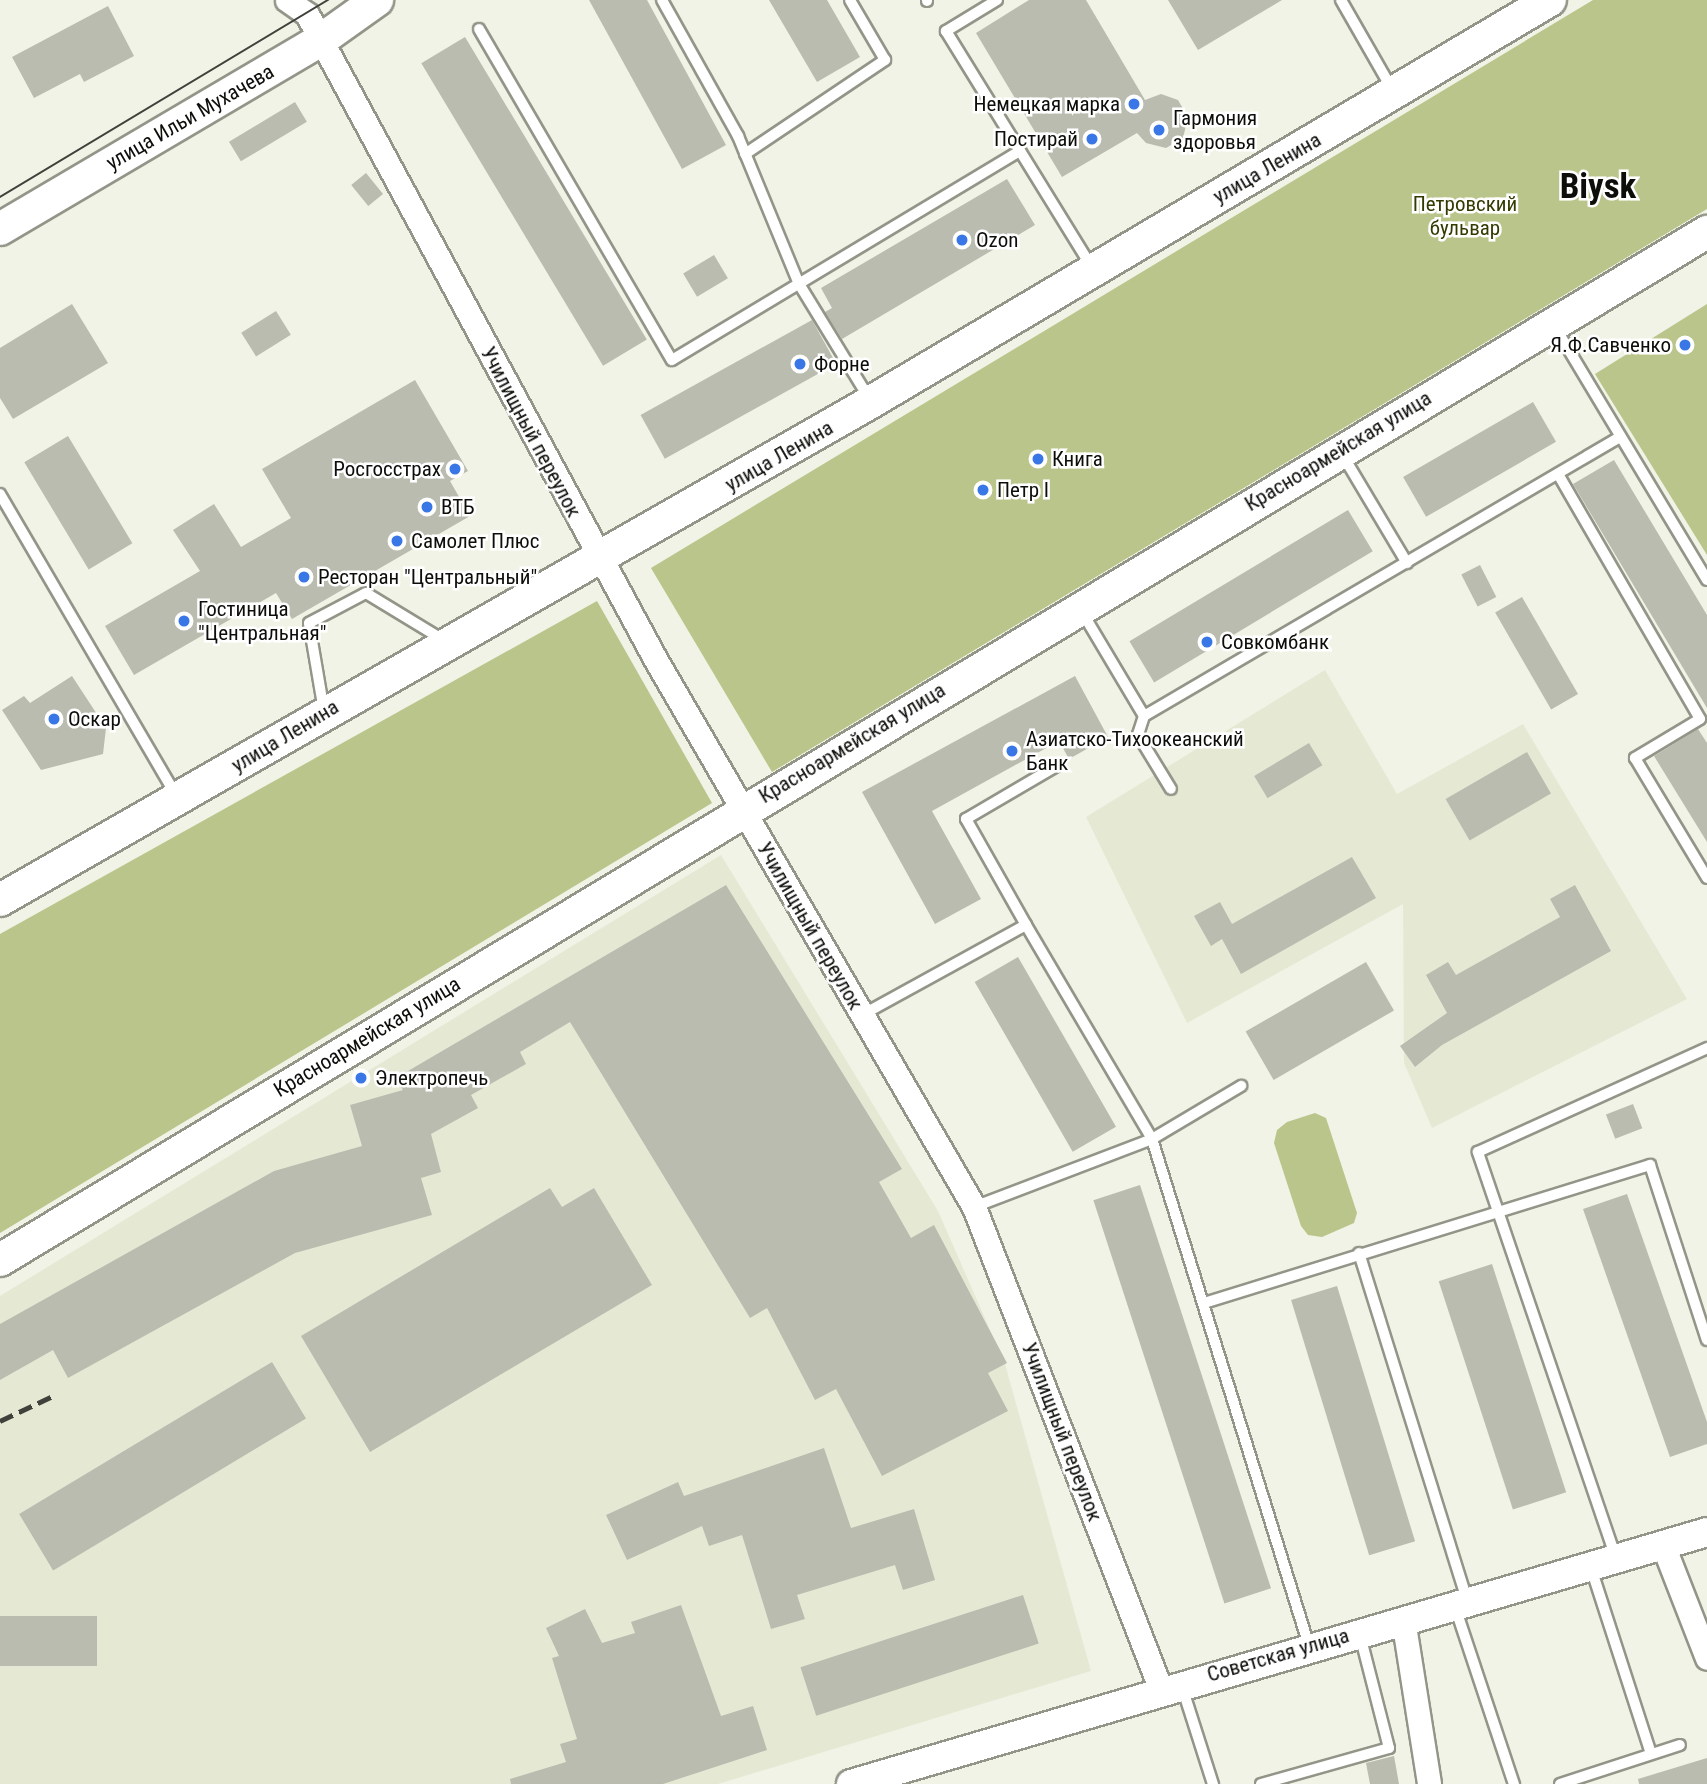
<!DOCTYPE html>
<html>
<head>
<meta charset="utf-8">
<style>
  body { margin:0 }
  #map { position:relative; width:1707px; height:1784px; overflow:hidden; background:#f0f3e5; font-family:"Roboto Condensed",sans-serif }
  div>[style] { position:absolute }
  .built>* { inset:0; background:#e5e9d4 }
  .green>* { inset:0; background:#b9c58a }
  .building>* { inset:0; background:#b9bcaf; transform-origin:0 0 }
  .roads { filter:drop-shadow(2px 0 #929588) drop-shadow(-2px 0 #929588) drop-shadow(0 2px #929588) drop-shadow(0 -2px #929588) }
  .service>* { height:10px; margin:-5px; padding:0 5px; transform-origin:5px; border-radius:5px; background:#fff }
  .minor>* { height:23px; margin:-11.5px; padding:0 11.5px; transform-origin:11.5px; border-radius:11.5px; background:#fff }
  .tertiary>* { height:28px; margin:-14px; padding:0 14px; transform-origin:14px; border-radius:14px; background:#fff }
  .secondary>* { height:32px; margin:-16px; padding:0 16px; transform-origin:16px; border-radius:16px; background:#fff }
  .tram>* { height:2px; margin:-1px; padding:0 1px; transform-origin:1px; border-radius:1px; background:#40413b }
  .rail>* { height:5px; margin-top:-2.5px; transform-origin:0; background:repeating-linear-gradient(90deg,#40413b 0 14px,transparent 0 21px) }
  .dots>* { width:19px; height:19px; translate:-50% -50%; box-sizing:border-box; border:4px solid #fff; border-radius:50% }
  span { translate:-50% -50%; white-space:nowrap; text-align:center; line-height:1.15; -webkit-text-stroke:5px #fff; paint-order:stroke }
  .poi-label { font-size:21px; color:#0d0e0a }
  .right { translate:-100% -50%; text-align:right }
  .left { translate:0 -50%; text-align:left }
  .street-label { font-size:21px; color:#0d0e0a }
  .park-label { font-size:21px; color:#343b01 }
  .town-label { font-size:35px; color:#0d0e0a; font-weight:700 }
</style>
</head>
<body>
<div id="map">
  <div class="built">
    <div style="clip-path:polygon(1325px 670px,1397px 794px,1523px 724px,1687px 999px,1432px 1128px,1404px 1063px,1403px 904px,1187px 1023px,1086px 817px)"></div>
    <div style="clip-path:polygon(721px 855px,938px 1211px,1005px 1364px,1091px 1671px,718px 1784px,0 1784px,0 1296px)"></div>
  </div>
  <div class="green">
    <div style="clip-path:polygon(1593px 0,1707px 0,1707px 209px,772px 772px,651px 568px)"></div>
    <div style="clip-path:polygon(1707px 304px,1707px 555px,1595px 374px)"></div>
    <div style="clip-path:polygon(597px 601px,712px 803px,0 1233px,0 934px)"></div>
    <div style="clip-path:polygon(1315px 1113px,1326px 1118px,1357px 1213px,1354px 1223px,1322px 1237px,1308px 1235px,1301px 1226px,1274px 1143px,1277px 1130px,1287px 1122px)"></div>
  </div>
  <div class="building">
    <div style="clip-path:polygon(589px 0,647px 0,726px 145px,682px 169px)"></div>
    <div style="clip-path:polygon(769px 0,827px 0,860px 57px,817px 82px)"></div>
    <div style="clip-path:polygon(1029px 0,1086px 0,1145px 100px,1161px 94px,1178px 100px,1188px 117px,1183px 138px,1166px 148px,1146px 143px,1137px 133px,1062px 177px,976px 33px)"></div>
    <div style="clip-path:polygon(1168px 0,1282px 0,1198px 50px)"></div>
    <div style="clip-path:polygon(108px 6px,134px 56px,84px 82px,80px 74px,34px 98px,12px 57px)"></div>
    <div style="left:465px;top:37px;width:353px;height:51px;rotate:59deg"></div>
    <div style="left:295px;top:102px;width:23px;height:77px;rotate:59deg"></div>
    <div style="left:366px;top:173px;width:27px;height:19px;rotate:51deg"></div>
    <div style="clip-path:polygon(1007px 179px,1035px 225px,842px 339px,825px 312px,832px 308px,821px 288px)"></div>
    <div style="left:714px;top:255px;width:27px;height:36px;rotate:59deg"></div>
    <div style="clip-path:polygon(72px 304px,108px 363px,13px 419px,0 398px,0 348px)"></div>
    <div style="left:276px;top:311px;width:28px;height:41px;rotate:58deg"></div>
    <div style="left:812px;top:320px;width:50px;height:196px;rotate:61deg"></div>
    <div style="clip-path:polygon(415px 380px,468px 471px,450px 481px,470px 516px,292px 619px,276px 593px,134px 675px,105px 626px,200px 571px,173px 530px,214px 504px,241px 547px,291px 518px,262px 469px)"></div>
    <div style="left:1533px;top:402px;width:46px;height:150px;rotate:60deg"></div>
    <div style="left:68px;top:436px;width:125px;height:51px;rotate:59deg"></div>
    <div style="clip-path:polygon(1614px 460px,1707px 615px,1707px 708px,1573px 484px)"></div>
    <div style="left:1348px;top:510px;width:48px;height:255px;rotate:59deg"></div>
    <div style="left:1480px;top:565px;width:36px;height:21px;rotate:63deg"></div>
    <div style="left:1522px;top:597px;width:112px;height:31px;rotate:60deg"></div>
    <div style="clip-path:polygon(72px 676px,106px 728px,103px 754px,41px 770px,2px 710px,24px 696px,30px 703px)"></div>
    <div style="clip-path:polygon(1075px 676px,1108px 737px,1069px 759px,1059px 741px,932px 811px,981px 899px,935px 924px,862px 792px)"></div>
    <div style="clip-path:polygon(1698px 729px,1707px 743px,1707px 842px,1654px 756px)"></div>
    <div style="left:1309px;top:743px;width:26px;height:64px;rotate:59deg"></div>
    <div style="left:1527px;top:752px;width:48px;height:94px;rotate:60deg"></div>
    <div style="clip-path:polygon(1352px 857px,1376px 898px,1241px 974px,1222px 939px,1211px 946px,1194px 916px,1220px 902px,1232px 924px)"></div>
    <div style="clip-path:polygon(726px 885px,902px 1169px,879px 1182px,911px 1238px,934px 1225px,1007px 1363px,988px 1373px,1008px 1411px,882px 1476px,836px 1389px,815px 1400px,767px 1308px,750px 1318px,570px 1022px,520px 1052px,526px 1064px,471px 1095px,478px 1108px,431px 1134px,441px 1172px,421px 1178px,432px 1215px,295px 1253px,68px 1378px,53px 1350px,0 1380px,0 1324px,274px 1171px,362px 1146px,350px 1105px,403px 1090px,396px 1078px)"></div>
    <div style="clip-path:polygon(1575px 885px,1611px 951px,1442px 1045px,1415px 1067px,1400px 1046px,1447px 1013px,1426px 975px,1448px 962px,1456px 975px,1560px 917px,1550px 899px)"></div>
    <div style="left:1018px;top:957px;width:196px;height:50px;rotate:60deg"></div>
    <div style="left:1366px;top:962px;width:56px;height:139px;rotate:60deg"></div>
    <div style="left:1633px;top:1104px;width:26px;height:29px;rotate:69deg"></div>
    <div style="left:1140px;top:1185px;width:424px;height:49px;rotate:72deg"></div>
    <div style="clip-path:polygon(550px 1188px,562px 1207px,594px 1188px,652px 1285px,370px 1452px,301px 1336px)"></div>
    <div style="clip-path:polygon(1627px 1194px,1707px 1422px,1707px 1444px,1670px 1457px,1583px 1209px)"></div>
    <div style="left:1492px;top:1264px;width:240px;height:56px;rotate:72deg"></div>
    <div style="left:1337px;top:1286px;width:267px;height:48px;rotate:73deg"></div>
    <div style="left:272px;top:1362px;width:66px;height:295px;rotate:59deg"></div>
    <div style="clip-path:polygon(824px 1448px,851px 1528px,914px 1509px,935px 1580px,903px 1590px,895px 1565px,797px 1595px,805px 1619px,771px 1629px,742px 1535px,709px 1546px,702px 1526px,627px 1560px,606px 1515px,678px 1482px,684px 1496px)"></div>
    <div style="left:1023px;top:1595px;width:51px;height:234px;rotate:72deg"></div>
    <div style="clip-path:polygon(681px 1605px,721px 1716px,753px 1706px,767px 1750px,663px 1784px,511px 1784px,510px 1779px,566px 1762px,560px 1744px,577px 1739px,552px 1658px,559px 1656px,546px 1628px,585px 1609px,602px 1643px,635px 1633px,631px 1622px)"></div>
    <div style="left:0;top:1616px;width:97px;height:50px"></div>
    <div style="clip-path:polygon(1394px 1756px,1399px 1784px,1370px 1784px,1366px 1763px)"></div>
    <div style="clip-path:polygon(1707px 1758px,1707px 1784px,1639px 1784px,1638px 1779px)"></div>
  </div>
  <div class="roads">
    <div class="service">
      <div style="left:662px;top:0;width:156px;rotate:60.8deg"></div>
      <div style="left:738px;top:136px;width:160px;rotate:67.6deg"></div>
      <div style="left:799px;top:284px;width:136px;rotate:58.5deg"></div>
      <div style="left:927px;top:0;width:1px;rotate:90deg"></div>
      <div style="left:997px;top:0;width:60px;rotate:148.7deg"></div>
      <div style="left:946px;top:31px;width:278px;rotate:58.3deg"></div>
      <div style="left:1341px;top:0;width:103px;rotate:60.2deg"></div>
      <div style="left:479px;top:29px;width:383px;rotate:59.8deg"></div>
      <div style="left:672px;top:360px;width:406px;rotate:-31deg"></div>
      <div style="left:745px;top:154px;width:169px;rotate:-33.9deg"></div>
      <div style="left:885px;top:60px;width:69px;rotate:-120.3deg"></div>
      <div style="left:1555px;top:327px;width:295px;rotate:59deg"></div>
      <div style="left:1342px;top:454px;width:127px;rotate:59.2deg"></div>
      <div style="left:1558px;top:474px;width:283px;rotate:59.9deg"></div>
      <div style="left:1700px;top:719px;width:76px;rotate:149deg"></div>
      <div style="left:1635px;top:758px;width:140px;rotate:59deg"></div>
      <div style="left:0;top:494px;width:351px;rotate:59.7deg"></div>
      <div style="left:1082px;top:612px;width:121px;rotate:59.2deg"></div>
      <div style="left:1144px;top:716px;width:552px;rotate:-30.38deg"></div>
      <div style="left:324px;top:711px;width:89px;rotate:-99.7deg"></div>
      <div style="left:309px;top:623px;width:64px;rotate:-27.8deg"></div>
      <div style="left:366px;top:593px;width:92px;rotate:31.3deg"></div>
      <div style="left:1144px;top:716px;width:20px;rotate:108deg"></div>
      <div style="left:1138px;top:735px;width:63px;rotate:58.6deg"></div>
      <div style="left:1026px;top:925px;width:248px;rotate:59.5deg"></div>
      <div style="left:1152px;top:1139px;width:104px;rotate:-30.8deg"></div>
      <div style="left:862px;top:1015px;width:187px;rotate:-28.8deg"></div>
      <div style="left:1026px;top:925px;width:122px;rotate:-119.5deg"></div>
      <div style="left:966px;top:819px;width:107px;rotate:-30.4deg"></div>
      <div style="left:974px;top:1207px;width:191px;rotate:-20.9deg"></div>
      <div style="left:1152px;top:1139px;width:531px;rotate:72.79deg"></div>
      <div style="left:1359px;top:1253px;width:362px;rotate:72.7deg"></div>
      <div style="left:1204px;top:1303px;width:467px;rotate:-17.2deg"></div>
      <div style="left:1650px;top:1165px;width:184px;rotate:72deg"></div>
      <div style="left:1616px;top:1558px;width:429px;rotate:-108.8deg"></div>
      <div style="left:1478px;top:1152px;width:252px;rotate:-24.4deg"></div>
      <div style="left:1591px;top:1568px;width:195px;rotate:72.1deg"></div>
      <div style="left:1455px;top:1607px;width:187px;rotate:71.6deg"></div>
      <div style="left:1182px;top:1687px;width:102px;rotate:72.3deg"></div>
      <div style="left:1261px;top:1784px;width:133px;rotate:-15.7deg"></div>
      <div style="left:1389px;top:1748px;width:117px;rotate:-104.4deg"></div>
      <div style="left:1560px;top:1784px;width:126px;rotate:-18deg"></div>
    </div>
    <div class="minor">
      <div style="left:287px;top:0;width:24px;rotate:35deg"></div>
      <div style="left:307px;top:14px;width:736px;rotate:61.63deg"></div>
      <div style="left:657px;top:662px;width:630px;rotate:59.82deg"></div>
      <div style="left:974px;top:1207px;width:518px;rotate:68.84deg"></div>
      <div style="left:1663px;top:1545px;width:121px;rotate:68.7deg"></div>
      <div style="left:1403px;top:1619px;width:167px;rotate:81deg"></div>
    </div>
    <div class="tertiary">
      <div style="left:851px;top:1784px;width:892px;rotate:-16.4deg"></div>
    </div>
    <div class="secondary">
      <div style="left:0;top:229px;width:373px;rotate:-30.5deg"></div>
      <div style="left:321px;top:40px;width:69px;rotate:-35.5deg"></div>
      <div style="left:0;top:900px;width:1003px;rotate:-29.76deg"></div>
      <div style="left:871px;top:402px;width:789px;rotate:-30.63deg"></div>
      <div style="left:0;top:1260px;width:1993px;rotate:-31.06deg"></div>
    </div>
  </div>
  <div class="tram">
    <div style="left:0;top:197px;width:383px;rotate:-31deg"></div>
  </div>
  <div class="rail">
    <div style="left:0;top:1421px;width:59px;rotate:-25.3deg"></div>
  </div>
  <div class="dots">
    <div style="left:1134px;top:104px;background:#3a77e6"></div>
    <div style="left:1159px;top:130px;background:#3a77e6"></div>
    <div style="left:1092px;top:139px;background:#3a77e6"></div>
    <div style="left:962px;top:240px;background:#3a77e6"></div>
    <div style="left:1685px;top:345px;background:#3a77e6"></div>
    <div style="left:800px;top:364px;background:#3a77e6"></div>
    <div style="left:1038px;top:459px;background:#3a77e6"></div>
    <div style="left:455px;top:469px;background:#3a77e6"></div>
    <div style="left:983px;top:490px;background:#3a77e6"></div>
    <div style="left:427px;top:507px;background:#3a77e6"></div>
    <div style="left:397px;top:541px;background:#3a77e6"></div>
    <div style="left:304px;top:577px;background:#3a77e6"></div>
    <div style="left:184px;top:621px;background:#3a77e6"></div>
    <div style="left:1207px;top:642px;background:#3a77e6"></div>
    <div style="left:54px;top:719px;background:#3a77e6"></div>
    <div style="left:1012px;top:751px;background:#3a77e6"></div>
    <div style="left:361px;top:1078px;background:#3a77e6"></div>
  </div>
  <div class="poi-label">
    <span class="right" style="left:1120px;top:104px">Немецкая марка</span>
    <span class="left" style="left:1173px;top:130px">Гармония<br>здоровья</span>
    <span class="right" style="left:1078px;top:139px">Постирай</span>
    <span class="left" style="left:976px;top:240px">Ozon</span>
    <span class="right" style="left:1671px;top:345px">Я.Ф.Савченко</span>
    <span class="left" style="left:814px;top:364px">Форне</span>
    <span class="left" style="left:1052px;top:459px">Книга</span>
    <span class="right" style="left:441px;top:469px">Росгосстрах</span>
    <span class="left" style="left:997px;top:490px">Петр I</span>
    <span class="left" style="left:441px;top:507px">ВТБ</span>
    <span class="left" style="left:411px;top:541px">Самолет Плюс</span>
    <span class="left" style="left:318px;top:577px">Ресторан "Центральный"</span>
    <span class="left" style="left:198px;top:621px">Гостиница<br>"Центральная"</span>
    <span class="left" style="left:1221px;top:642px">Совкомбанк</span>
    <span class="left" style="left:68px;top:719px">Оскар</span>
    <span class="left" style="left:1026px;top:751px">Азиатско-Тихоокеанский<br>Банк</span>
    <span class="left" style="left:375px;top:1078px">Электропечь</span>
  </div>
  <div class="street-label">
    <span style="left:190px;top:117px;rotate:-30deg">улица Ильи Мухачева</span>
    <span style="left:1267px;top:168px;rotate:-30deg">улица Ленина</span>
    <span style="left:531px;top:432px;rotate:62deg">Училищный переулок</span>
    <span style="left:1338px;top:451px;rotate:-31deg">Красноармейская улица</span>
    <span style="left:779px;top:456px;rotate:-30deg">улица Ленина</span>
    <span style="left:285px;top:736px;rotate:-31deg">улица Ленина</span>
    <span style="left:852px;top:743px;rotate:-31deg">Красноармейская улица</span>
    <span style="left:810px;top:926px;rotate:60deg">Училищный переулок</span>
    <span style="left:367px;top:1037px;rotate:-31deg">Красноармейская улица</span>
    <span style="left:1062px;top:1432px;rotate:69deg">Училищный переулок</span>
    <span style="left:1278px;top:1655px;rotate:-16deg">Советская улица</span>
  </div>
  <div class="park-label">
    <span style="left:1465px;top:216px">Петровский<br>бульвар</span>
  </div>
  <div class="town-label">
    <span style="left:1598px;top:187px">Biysk</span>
  </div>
</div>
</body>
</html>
